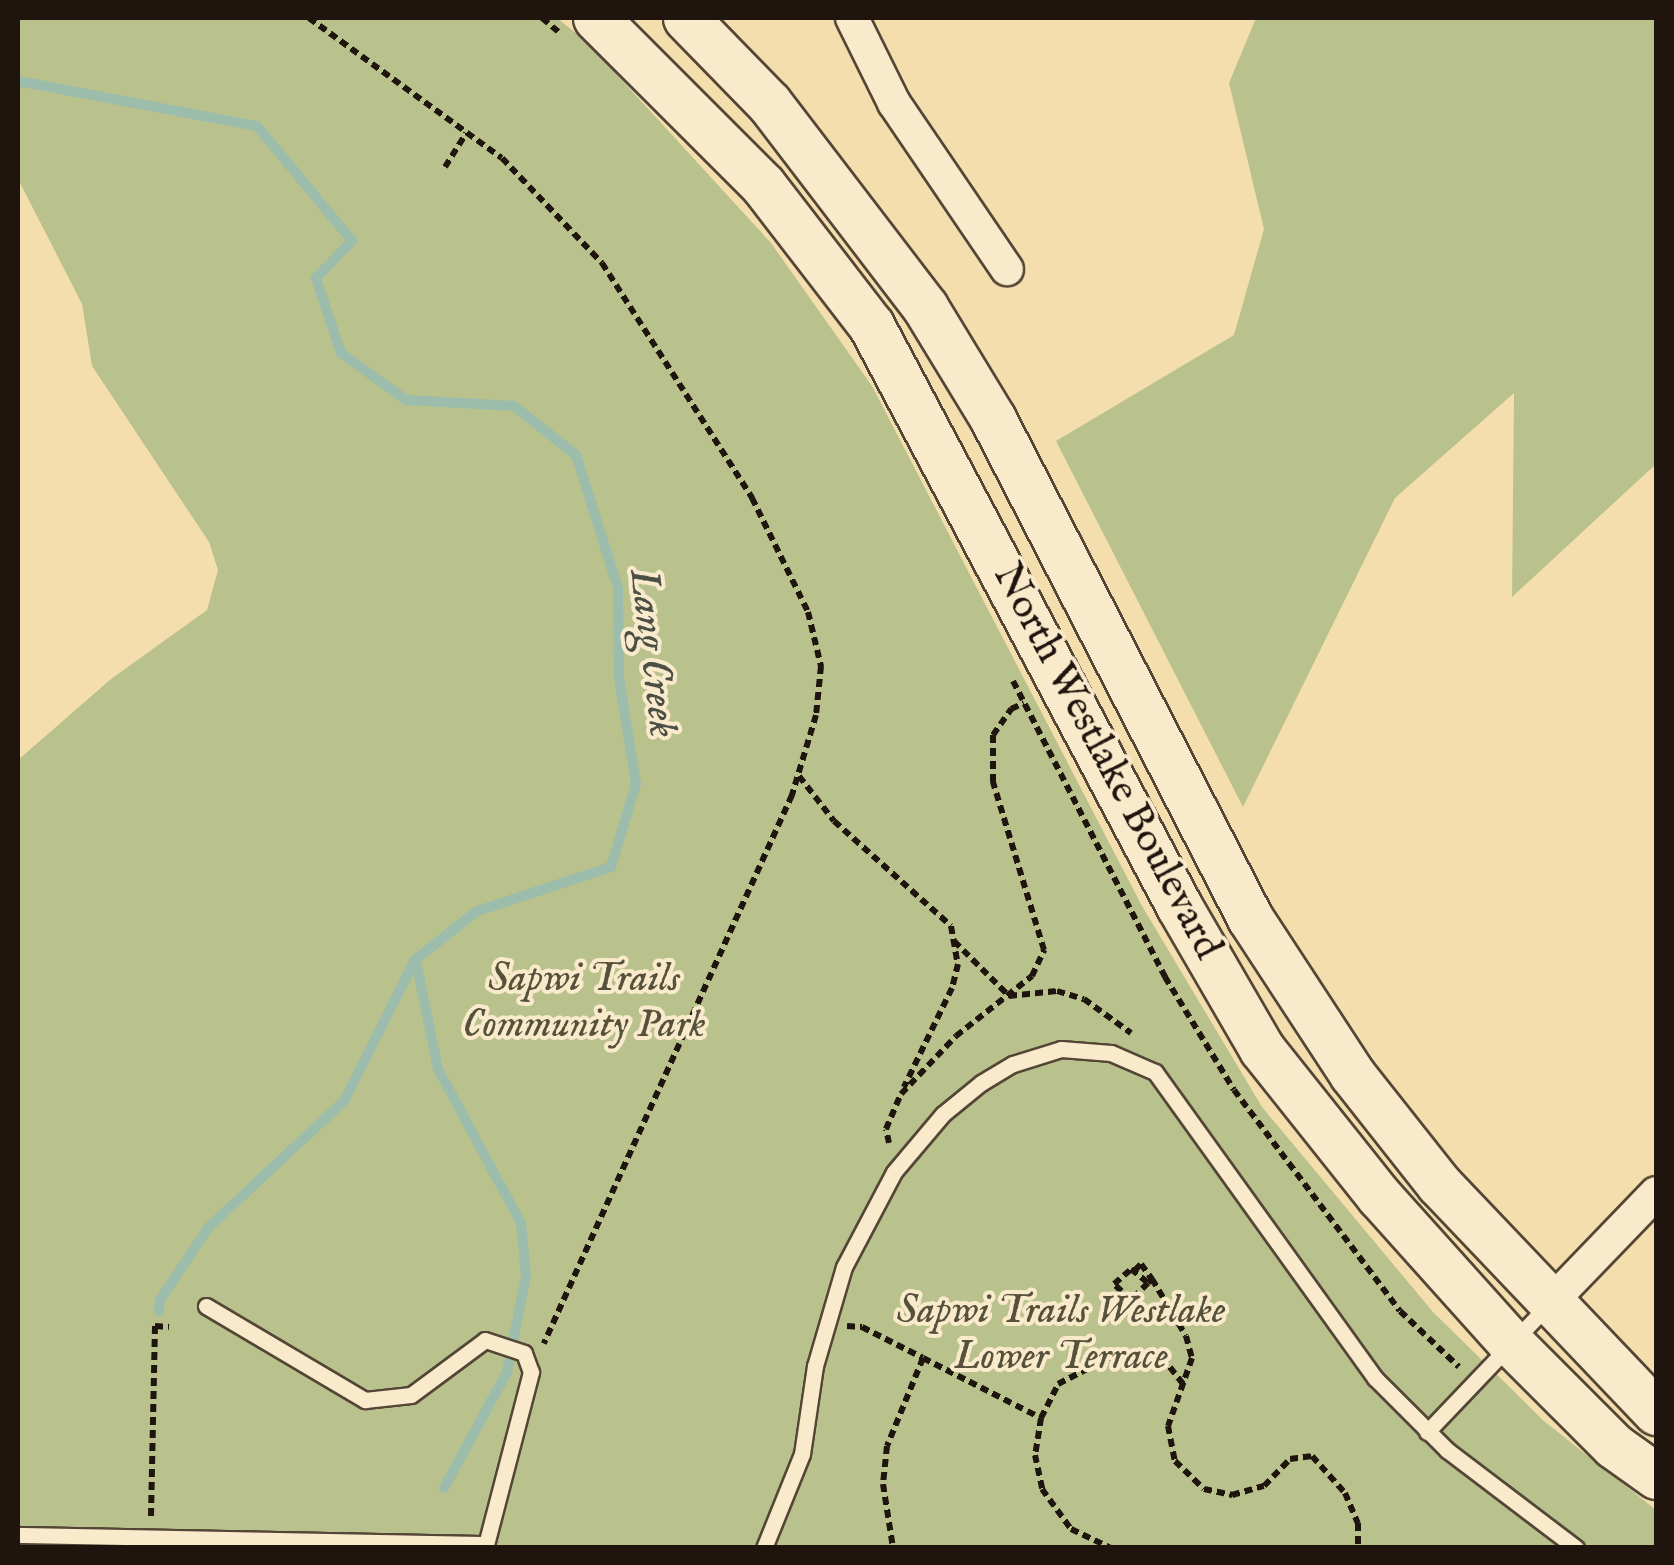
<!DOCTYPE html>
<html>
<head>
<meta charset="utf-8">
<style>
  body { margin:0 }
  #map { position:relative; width:1674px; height:1565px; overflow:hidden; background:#f5dead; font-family:"IM FELL English",serif }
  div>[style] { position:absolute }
  .green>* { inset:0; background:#b9c28c }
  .stream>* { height:10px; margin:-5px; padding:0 5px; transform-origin:5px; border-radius:5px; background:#9cbcac }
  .path>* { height:6px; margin-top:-3px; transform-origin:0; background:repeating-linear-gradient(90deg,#1f140e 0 8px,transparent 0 13px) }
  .roads { filter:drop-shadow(2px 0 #544636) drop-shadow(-2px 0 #544636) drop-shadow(0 2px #544636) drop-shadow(0 -2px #544636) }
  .lane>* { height:15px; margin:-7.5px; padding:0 7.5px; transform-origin:7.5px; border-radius:7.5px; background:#f8eaca }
  .street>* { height:32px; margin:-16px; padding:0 16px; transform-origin:16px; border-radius:16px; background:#f8eaca }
  .secondary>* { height:45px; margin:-22.5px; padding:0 22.5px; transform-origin:22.5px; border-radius:22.5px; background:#f8eaca }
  span { translate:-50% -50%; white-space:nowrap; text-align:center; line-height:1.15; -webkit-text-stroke:8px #f8eaca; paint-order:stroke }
  .street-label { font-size:40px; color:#1f140e }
  .park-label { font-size:40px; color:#55513a; font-style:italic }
  .water-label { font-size:42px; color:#4b4f45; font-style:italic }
  .frame { position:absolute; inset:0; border:20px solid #1f140e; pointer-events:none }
</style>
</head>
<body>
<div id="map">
  <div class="green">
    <div style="clip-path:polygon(18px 18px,557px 18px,587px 42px,771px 243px,872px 386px,1142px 906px,1262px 1107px,1433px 1312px,1544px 1421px,1656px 1510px,1656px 1547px,18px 1547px,18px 760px,111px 679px,207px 610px,218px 570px,209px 542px,92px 366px,82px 304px,18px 179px)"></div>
    <div style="clip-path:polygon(1256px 18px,1656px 18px,1656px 464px,1512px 597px,1514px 393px,1395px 498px,1243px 807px,1056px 441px,1234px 335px,1264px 229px,1229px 83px)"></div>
  </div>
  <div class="stream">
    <div style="left:18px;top:81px;width:243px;rotate:10.7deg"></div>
    <div style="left:257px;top:126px;width:149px;rotate:50.4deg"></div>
    <div style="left:352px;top:241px;width:52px;rotate:134.2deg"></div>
    <div style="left:316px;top:278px;width:79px;rotate:71.6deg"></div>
    <div style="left:341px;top:353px;width:80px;rotate:35.9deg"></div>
    <div style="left:406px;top:400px;width:108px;rotate:3.2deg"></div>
    <div style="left:514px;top:406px;width:79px;rotate:38.3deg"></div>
    <div style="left:576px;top:455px;width:139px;rotate:72.5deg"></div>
    <div style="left:618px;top:588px;width:90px;rotate:89.4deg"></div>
    <div style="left:619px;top:678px;width:107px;rotate:80.9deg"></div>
    <div style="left:636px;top:784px;width:87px;rotate:106.8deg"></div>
    <div style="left:611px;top:867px;width:141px;rotate:161.8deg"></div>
    <div style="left:477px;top:911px;width:79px;rotate:141.7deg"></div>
    <div style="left:415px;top:960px;width:158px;rotate:116.7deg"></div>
    <div style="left:344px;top:1101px;width:186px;rotate:137deg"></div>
    <div style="left:208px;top:1228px;width:87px;rotate:123.7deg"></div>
    <div style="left:160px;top:1300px;width:11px;rotate:95deg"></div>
    <div style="left:416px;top:961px;width:110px;rotate:78.5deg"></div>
    <div style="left:438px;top:1069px;width:175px;rotate:61.7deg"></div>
    <div style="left:521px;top:1223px;width:53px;rotate:84.6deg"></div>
    <div style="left:526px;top:1276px;width:98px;rotate:101.2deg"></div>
    <div style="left:507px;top:1372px;width:132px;rotate:118.5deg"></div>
  </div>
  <div class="path">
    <div style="left:309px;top:18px;width:238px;rotate:36deg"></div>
    <div style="left:502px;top:158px;width:145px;rotate:46.4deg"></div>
    <div style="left:602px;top:263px;width:279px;rotate:57.4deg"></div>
    <div style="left:752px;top:498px;width:127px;rotate:63.8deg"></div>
    <div style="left:808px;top:612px;width:56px;rotate:76.5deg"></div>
    <div style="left:821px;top:666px;width:49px;rotate:95.8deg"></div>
    <div style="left:816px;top:715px;width:84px;rotate:106.7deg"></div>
    <div style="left:792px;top:795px;width:602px;rotate:114.35deg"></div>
    <div style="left:542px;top:18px;width:23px;rotate:40deg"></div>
    <div style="left:445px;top:167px;width:40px;rotate:-58deg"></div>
    <div style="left:1013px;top:681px;width:333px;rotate:62.8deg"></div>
    <div style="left:1165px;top:977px;width:132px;rotate:58.6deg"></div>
    <div style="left:1234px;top:1090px;width:276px;rotate:53.1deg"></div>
    <div style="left:1400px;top:1311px;width:81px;rotate:43.5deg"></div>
    <div style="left:799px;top:776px;width:57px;rotate:52.1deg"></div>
    <div style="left:834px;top:821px;width:157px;rotate:41.9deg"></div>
    <div style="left:951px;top:926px;width:39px;rotate:80deg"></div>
    <div style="left:958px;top:964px;width:25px;rotate:104deg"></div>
    <div style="left:952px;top:988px;width:110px;rotate:115.9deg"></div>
    <div style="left:954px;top:941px;width:78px;rotate:45deg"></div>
    <div style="left:1009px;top:996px;width:48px;rotate:-5.9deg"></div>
    <div style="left:1057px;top:991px;width:28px;rotate:17deg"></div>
    <div style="left:1084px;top:999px;width:58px;rotate:35.9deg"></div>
    <div style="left:889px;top:1143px;width:14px;rotate:-102deg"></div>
    <div style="left:886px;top:1129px;width:38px;rotate:-67deg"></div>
    <div style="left:901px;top:1094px;width:80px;rotate:-46.5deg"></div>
    <div style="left:956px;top:1036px;width:97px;rotate:-38.3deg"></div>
    <div style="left:1032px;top:976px;width:29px;rotate:-65deg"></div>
    <div style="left:1044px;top:950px;width:176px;rotate:-106.9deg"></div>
    <div style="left:993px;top:782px;width:47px;rotate:-90deg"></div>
    <div style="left:993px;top:735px;width:32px;rotate:-55deg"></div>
    <div style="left:1011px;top:709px;width:14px;rotate:-25deg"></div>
    <div style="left:1135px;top:1270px;width:8px;rotate:-45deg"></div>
    <div style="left:1141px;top:1264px;width:19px;rotate:54deg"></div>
    <div style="left:1148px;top:1283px;width:24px;rotate:135deg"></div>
    <div style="left:1131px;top:1300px;width:23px;rotate:-137deg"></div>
    <div style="left:1114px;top:1284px;width:23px;rotate:-41deg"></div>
    <div style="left:1131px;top:1269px;width:22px;rotate:39deg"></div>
    <div style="left:1148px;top:1283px;width:6px;rotate:-45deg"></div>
    <div style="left:1152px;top:1279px;width:66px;rotate:59.2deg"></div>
    <div style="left:1186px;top:1336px;width:23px;rotate:75deg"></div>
    <div style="left:1192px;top:1358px;width:72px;rotate:109.4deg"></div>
    <div style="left:1168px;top:1426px;width:36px;rotate:79deg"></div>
    <div style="left:1175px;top:1461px;width:40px;rotate:44deg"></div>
    <div style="left:1204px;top:1489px;width:29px;rotate:12deg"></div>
    <div style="left:1232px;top:1495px;width:33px;rotate:-16deg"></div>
    <div style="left:1264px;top:1486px;width:37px;rotate:-46deg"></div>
    <div style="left:1290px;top:1459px;width:22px;rotate:-8deg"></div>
    <div style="left:1312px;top:1456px;width:50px;rotate:48.3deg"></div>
    <div style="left:1345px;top:1493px;width:33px;rotate:67deg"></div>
    <div style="left:1358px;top:1523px;width:25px;rotate:90deg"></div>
    <div style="left:847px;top:1326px;width:15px;rotate:4deg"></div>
    <div style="left:862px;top:1327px;width:68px;rotate:26.9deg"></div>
    <div style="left:923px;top:1358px;width:95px;rotate:112.2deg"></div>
    <div style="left:887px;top:1446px;width:38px;rotate:96deg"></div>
    <div style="left:883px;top:1484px;width:65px;rotate:81.1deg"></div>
    <div style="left:923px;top:1358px;width:132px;rotate:27deg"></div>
    <div style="left:1041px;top:1418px;width:38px;rotate:-63deg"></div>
    <div style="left:1058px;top:1384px;width:65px;rotate:-27.3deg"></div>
    <div style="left:1116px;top:1354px;width:46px;rotate:3.7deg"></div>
    <div style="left:1162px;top:1357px;width:36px;rotate:52deg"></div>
    <div style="left:1041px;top:1418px;width:37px;rotate:99deg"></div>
    <div style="left:1035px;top:1455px;width:35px;rotate:78deg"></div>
    <div style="left:1042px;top:1489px;width:49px;rotate:54.1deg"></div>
    <div style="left:1071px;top:1529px;width:44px;rotate:25.4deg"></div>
    <div style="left:151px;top:1516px;width:190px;rotate:-88.8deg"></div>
    <div style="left:155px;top:1326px;width:14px;rotate:4deg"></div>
  </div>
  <div class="roads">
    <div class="lane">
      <div style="left:206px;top:1306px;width:185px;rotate:30.6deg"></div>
      <div style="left:365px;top:1400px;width:46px;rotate:-6.2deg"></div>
      <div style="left:411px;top:1395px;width:92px;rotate:-36.6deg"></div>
      <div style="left:485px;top:1340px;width:41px;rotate:18.4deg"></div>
      <div style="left:524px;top:1353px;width:20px;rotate:70deg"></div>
      <div style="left:531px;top:1372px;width:182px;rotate:104.6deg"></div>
      <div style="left:1427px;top:1432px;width:174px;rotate:-46.4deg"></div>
      <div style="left:18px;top:1535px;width:468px;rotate:1.1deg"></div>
      <div style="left:764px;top:1548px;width:101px;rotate:-68deg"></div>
      <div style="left:802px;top:1454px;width:89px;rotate:-81.6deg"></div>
      <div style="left:815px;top:1366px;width:103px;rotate:-73.7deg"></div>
      <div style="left:844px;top:1267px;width:107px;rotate:-62.2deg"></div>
      <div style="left:894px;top:1172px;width:76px;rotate:-49.8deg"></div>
      <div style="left:943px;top:1114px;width:49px;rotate:-39.2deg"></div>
      <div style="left:981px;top:1083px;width:37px;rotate:-31deg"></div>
      <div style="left:1013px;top:1064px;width:50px;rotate:-17.4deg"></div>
      <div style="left:1061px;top:1049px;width:50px;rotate:4.6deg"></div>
      <div style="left:1111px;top:1053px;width:48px;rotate:23.4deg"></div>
      <div style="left:1155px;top:1072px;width:377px;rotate:54.3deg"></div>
      <div style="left:1375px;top:1378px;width:102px;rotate:45deg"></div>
      <div style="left:1447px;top:1450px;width:162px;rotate:37.2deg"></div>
    </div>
    <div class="street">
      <div style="left:852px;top:18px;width:95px;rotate:63.7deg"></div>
      <div style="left:894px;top:103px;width:201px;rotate:55.8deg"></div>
      <div style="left:1554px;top:1299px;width:147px;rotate:-46.1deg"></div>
    </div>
    <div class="secondary">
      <div style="left:596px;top:18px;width:236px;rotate:45deg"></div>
      <div style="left:763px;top:185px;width:177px;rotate:52.4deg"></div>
      <div style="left:871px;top:325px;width:658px;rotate:62.07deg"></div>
      <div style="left:1179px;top:906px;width:165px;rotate:59.9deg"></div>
      <div style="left:1262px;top:1049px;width:188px;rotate:51.5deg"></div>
      <div style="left:1379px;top:1196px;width:199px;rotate:48.1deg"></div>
      <div style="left:1512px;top:1344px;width:144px;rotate:45deg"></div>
      <div style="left:1614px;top:1446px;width:52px;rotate:35.5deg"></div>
      <div style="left:686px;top:18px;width:119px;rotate:45.7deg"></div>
      <div style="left:769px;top:103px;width:257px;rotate:52.6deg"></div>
      <div style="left:925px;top:307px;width:131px;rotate:58.7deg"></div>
      <div style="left:993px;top:419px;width:561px;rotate:62.75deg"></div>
      <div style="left:1250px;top:918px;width:186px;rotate:56.8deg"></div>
      <div style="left:1352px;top:1074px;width:140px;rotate:51.7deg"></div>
      <div style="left:1439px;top:1184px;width:315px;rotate:46.4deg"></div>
    </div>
  </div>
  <div class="street-label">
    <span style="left:1106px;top:762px;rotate:62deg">North Westlake Boulevard</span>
  </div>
  <div class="park-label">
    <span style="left:584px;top:1003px">Sapwi Trails<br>Community Park</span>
    <span style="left:1061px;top:1335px">Sapwi Trails Westlake<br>Lower Terrace</span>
  </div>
  <div class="water-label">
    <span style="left:652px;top:653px;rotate:83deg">Lang Creek</span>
  </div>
  <div class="frame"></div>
</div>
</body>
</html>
